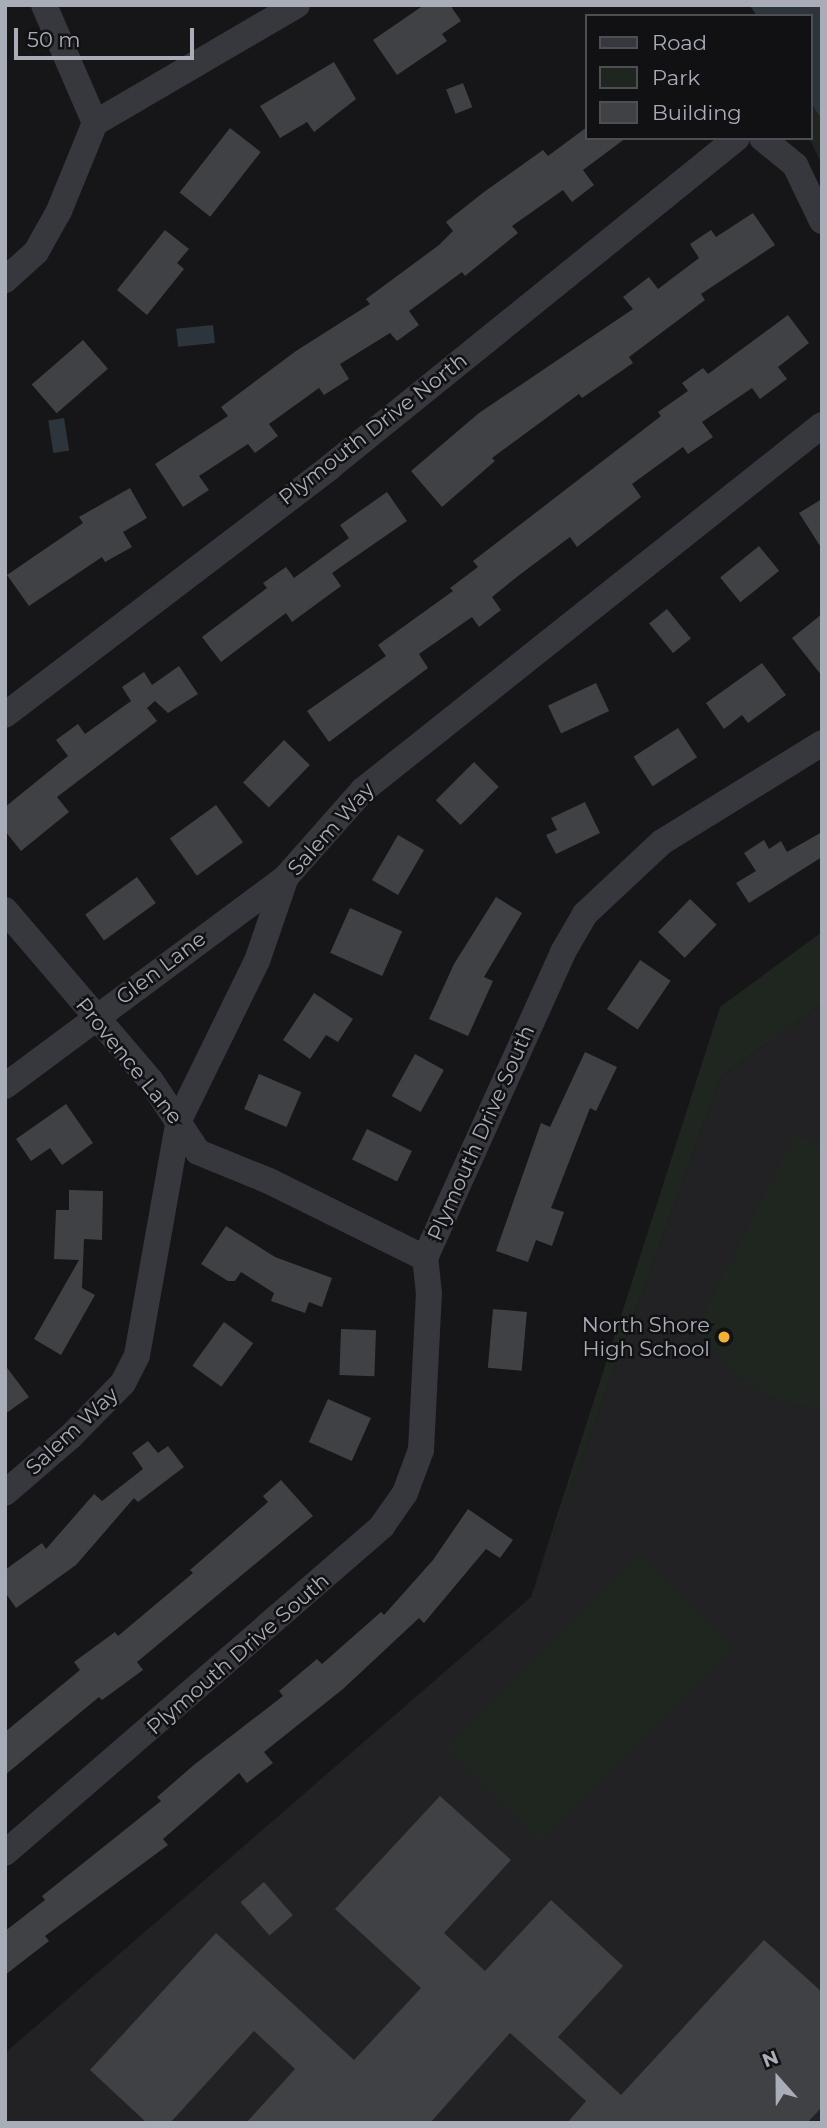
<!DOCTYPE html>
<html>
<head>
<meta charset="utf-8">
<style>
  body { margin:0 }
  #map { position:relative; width:827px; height:2128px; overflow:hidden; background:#161618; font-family:Montserrat,sans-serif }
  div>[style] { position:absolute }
  .built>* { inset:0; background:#222225 }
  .green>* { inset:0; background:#1e261f; transform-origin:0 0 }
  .water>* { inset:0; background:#2c353c; transform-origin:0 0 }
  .building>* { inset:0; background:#404145; transform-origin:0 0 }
  .minor>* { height:26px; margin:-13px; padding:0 13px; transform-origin:13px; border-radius:13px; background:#37383d }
  .dots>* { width:19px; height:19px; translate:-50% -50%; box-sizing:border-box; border:4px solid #111113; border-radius:50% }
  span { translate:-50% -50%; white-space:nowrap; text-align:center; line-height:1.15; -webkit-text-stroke:5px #111113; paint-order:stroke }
  .street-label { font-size:21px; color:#a8adb8 }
  .poi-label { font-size:21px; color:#a8adb8 }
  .right { translate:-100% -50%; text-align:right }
  .frame { position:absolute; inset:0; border:7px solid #a8adb8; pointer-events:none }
  .legend { position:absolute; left:585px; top:14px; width:228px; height:126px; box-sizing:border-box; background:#111113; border:2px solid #4d4f55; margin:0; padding:9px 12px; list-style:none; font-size:21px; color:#a8adb8 }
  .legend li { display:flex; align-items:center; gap:14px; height:35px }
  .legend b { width:35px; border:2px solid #4d4f55 }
  .north { position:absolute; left:743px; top:2044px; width:70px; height:70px; -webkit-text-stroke:5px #111113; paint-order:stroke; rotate:339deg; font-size:19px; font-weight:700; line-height:28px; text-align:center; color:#a8adb8 }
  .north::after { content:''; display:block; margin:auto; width:24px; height:32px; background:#a8adb8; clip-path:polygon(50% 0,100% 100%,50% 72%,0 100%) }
  .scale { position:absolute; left:14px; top:28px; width:180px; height:32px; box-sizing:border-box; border:4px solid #a8adb8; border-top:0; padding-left:9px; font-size:21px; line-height:24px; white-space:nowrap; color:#a8adb8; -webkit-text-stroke:5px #111113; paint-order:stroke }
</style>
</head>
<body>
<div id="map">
  <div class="built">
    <div style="clip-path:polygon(822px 1004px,822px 2123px,5px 2123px,5px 2053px,531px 1597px,721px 1076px)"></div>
  </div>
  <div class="green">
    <div style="clip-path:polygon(811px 103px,822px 120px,822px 165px,809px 138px)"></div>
    <div style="clip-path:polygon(822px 932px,822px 1004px,721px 1076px,531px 1597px,720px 1007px)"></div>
    <div style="clip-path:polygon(796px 1134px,822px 1148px,822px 1410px,761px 1394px,694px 1332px)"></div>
    <div style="left:641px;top:1554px;width:132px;height:276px;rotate:45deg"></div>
  </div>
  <div class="water">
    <div style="clip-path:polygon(822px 5px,822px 120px,811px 103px,811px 16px,757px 16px,750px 6px)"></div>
    <div style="left:213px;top:325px;width:18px;height:37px;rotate:84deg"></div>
    <div style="left:64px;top:418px;width:33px;height:16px;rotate:81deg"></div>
  </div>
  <div class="building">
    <div style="clip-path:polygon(424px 5px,450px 5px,461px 21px,442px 34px,447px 41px,397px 75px,373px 40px)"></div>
    <div style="clip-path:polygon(334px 62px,356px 99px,314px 132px,307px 122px,280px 138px,260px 106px)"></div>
    <div style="left:463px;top:83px;width:26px;height:18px;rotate:69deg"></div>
    <div style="clip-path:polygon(587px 127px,587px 138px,626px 138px,583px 170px,594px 185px,572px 202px,563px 190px,512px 226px,518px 233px,465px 276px,462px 272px,409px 311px,419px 325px,397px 341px,390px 333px,340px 364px,349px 379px,324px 395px,319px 388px,269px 424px,278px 436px,255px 453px,248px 444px,199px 476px,209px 490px,183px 507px,155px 464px,228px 416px,221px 407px,296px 351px,370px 304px,366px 299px,439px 245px,453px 231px,446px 222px,484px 192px,543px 150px,548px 156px)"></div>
    <div style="left:230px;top:128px;width:39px;height:82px;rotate:38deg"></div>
    <div style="clip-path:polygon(753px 213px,775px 245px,701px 294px,705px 300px,629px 357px,633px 363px,582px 398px,579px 394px,492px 458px,495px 461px,442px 507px,411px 471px,479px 413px,633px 309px,623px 297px,649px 277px,658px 289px,699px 258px,690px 244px,711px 230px,716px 237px)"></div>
    <div style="clip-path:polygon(165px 230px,189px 249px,177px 263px,184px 269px,147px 315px,117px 290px)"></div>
    <div style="clip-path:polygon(788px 315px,809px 343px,778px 367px,787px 379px,760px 399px,752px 388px,702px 422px,713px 437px,688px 454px,683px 447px,632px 484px,641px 497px,577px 547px,570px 537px,518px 576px,492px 597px,501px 610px,479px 627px,472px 617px,419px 654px,428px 668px,329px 742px,307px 711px,386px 656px,378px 645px,453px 591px,450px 588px,478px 567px,473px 561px,661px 416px,658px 412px,688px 391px,682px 383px,703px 368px,708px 374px)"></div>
    <div style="left:83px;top:340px;width:38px;height:68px;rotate:49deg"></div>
    <div style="clip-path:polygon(130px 488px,147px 518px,123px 532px,132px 547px,105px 562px,102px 557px,29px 606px,7px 575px,83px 523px,79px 517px)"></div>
    <div style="clip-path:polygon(387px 492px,407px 521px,332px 573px,341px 586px,292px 622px,286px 613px,221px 662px,202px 637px,267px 588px,263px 583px,286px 567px,294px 578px,349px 538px,340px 525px)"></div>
    <div style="clip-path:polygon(822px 499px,822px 549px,799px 513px)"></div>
    <div style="left:759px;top:546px;width:32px;height:50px;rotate:51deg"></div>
    <div style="left:667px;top:609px;width:38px;height:23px;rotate:51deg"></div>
    <div style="clip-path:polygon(822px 614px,822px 676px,792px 638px)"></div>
    <div style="clip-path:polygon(762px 663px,786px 695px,748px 723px,742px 715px,724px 729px,706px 703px)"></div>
    <div style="clip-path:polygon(179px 666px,198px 694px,168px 713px,155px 701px,147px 708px,157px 721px,57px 797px,69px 812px,21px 851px,5px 831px,5px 807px,68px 756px,56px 740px,78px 724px,85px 734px,131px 701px,122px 687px,144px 672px,152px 685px)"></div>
    <div style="left:596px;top:683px;width:31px;height:53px;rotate:65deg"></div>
    <div style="left:678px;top:728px;width:35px;height:53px;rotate:57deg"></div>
    <div style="left:284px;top:740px;width:36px;height:59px;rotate:44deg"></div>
    <div style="left:474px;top:762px;width:35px;height:54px;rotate:45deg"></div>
    <div style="clip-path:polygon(585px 802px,600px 833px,556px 854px,546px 835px,557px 830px,551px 818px)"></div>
    <div style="left:216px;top:805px;width:46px;height:57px;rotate:54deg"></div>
    <div style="clip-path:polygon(822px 832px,822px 857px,749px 903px,736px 883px,756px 871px,744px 853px,764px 840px,769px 849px,781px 841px,787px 852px)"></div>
    <div style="left:398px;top:835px;width:30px;height:52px;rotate:30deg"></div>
    <div style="left:137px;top:877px;width:32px;height:64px;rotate:54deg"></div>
    <div style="clip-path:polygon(496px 897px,522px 913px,484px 977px,493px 981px,468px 1036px,429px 1019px,454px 964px)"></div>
    <div style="left:690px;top:899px;width:37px;height:46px;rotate:44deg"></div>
    <div style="left:350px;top:908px;width:57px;height:49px;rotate:24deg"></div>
    <div style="left:640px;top:960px;width:37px;height:59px;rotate:34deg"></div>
    <div style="clip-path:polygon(314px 993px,353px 1019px,338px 1042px,326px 1035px,310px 1059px,283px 1040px)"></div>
    <div style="clip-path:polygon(585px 1052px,617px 1067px,596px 1111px,590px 1108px,551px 1208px,564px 1212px,552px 1246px,536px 1240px,528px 1262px,496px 1251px,541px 1123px,550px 1127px)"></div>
    <div style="left:415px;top:1054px;width:33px;height:48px;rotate:29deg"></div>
    <div style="left:259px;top:1074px;width:46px;height:38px;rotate:23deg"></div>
    <div style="clip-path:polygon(66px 1104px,93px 1143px,62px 1165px,50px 1148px,31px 1161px,16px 1139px)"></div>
    <div style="left:367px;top:1129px;width:50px;height:34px;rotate:26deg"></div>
    <div style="clip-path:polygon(69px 1190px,103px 1191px,102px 1240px,84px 1239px,82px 1288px,95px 1295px,61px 1355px,34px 1339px,79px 1260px,54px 1259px,56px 1210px,69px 1210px)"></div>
    <div style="clip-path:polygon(226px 1226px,275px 1257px,332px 1278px,322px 1307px,309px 1302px,305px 1313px,271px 1301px,274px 1293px,241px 1272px,235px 1281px,228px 1281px,201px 1264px)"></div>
    <div style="left:493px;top:1309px;width:34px;height:59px;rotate:5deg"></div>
    <div style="left:224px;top:1322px;width:36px;height:54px;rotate:36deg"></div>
    <div style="left:341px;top:1329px;width:35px;height:46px;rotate:2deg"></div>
    <div style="clip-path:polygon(5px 1365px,29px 1397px,5px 1414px)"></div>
    <div style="left:328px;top:1399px;width:47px;height:47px;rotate:24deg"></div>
    <div style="clip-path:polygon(148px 1441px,158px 1453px,168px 1446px,184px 1467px,138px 1502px,134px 1498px,76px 1565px,16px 1608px,5px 1592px,5px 1570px,42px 1543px,46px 1549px,94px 1494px,102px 1501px,143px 1469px,132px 1453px)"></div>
    <div style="clip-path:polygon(281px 1480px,313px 1516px,137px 1662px,143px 1670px,102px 1700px,99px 1697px,5px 1775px,5px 1732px,80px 1670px,74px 1662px,115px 1632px,118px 1636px,193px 1573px,190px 1570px,268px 1502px,263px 1496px)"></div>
    <div style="clip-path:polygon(468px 1509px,513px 1540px,500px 1558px,486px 1549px,424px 1623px,419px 1618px,343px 1689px,264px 1752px,273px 1763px,247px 1783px,239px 1773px,163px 1839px,168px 1845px,45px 1936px,49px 1941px,5px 1975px,5px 1931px,45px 1900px,42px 1896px,161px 1801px,157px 1797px,195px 1764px,283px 1696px,279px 1691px,317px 1659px,322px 1664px,381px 1612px,384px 1615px,433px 1560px)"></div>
    <div style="clip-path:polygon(440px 1796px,511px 1860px,444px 1933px,485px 1971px,551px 1900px,623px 1966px,558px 2037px,621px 2095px,764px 1940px,822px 1992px,822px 2107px,807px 2123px,567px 2123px,586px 2101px,510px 2033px,430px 2123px,246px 2123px,295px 2069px,254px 2031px,170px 2123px,147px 2123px,90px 2070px,216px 1933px,354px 2060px,421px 1988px,335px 1909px)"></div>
    <div style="left:264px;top:1882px;width:44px;height:31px;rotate:49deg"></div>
  </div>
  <div class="minor">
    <div style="left:44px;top:5px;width:129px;rotate:66.6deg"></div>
    <div style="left:762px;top:138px;width:43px;rotate:39.3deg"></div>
    <div style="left:795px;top:165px;width:62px;rotate:64.3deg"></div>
    <div style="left:5px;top:280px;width:42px;rotate:-42.1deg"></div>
    <div style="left:36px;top:252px;width:47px;rotate:-60.7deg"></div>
    <div style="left:59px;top:211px;width:95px;rotate:-67.8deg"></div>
    <div style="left:95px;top:123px;width:234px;rotate:-30.3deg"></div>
    <div style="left:5px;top:715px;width:409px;rotate:-37.3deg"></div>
    <div style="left:330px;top:467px;width:523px;rotate:-38.95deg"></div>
    <div style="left:5px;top:910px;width:225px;rotate:49.5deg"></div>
    <div style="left:151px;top:1081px;width:85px;rotate:56.5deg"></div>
    <div style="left:198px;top:1152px;width:77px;rotate:22.2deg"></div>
    <div style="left:269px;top:1181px;width:174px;rotate:26.3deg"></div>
    <div style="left:5px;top:1086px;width:350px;rotate:-36.6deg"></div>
    <div style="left:5px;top:1493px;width:87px;rotate:-40.8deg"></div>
    <div style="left:71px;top:1436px;width:74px;rotate:-45.5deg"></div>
    <div style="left:123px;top:1383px;width:31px;rotate:-63deg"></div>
    <div style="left:137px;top:1355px;width:239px;rotate:-79.9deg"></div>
    <div style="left:179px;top:1120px;width:177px;rotate:-63.9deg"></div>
    <div style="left:257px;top:961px;width:89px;rotate:-71deg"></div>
    <div style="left:286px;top:877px;width:116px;rotate:-48.5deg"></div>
    <div style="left:363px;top:790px;width:586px;rotate:-38.49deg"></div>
    <div style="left:5px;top:1853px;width:499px;rotate:-40.9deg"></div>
    <div style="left:382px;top:1526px;width:40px;rotate:-55.1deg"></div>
    <div style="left:405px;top:1493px;width:46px;rotate:-69.6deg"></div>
    <div style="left:421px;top:1450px;width:156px;rotate:-87.1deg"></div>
    <div style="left:429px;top:1294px;width:36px;rotate:-96deg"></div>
    <div style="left:425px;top:1258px;width:336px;rotate:-65.7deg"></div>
    <div style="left:563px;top:952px;width:44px;rotate:-59.9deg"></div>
    <div style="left:585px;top:914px;width:105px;rotate:-43.1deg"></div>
    <div style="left:662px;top:842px;width:188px;rotate:-31.7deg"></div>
  </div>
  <div class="dots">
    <div style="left:724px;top:1337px;background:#f2b134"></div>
  </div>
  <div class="street-label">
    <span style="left:373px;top:429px;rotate:-38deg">Plymouth Drive North</span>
    <span style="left:331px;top:829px;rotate:-48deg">Salem Way</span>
    <span style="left:161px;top:968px;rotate:-37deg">Glen Lane</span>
    <span style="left:129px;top:1061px;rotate:51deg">Provence Lane</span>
    <span style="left:481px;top:1133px;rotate:-66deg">Plymouth Drive South</span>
    <span style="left:72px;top:1431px;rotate:-43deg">Salem Way</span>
    <span style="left:238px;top:1654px;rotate:-41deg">Plymouth Drive South</span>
  </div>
  <div class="poi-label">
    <span class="right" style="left:710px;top:1337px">North Shore<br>High School</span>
  </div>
  <div class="frame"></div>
  <ul class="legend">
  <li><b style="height:9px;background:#37383d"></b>Road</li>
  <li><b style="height:19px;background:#1e261f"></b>Park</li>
  <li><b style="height:19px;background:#404145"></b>Building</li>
  </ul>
  <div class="north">N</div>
  <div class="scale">50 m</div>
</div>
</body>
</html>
